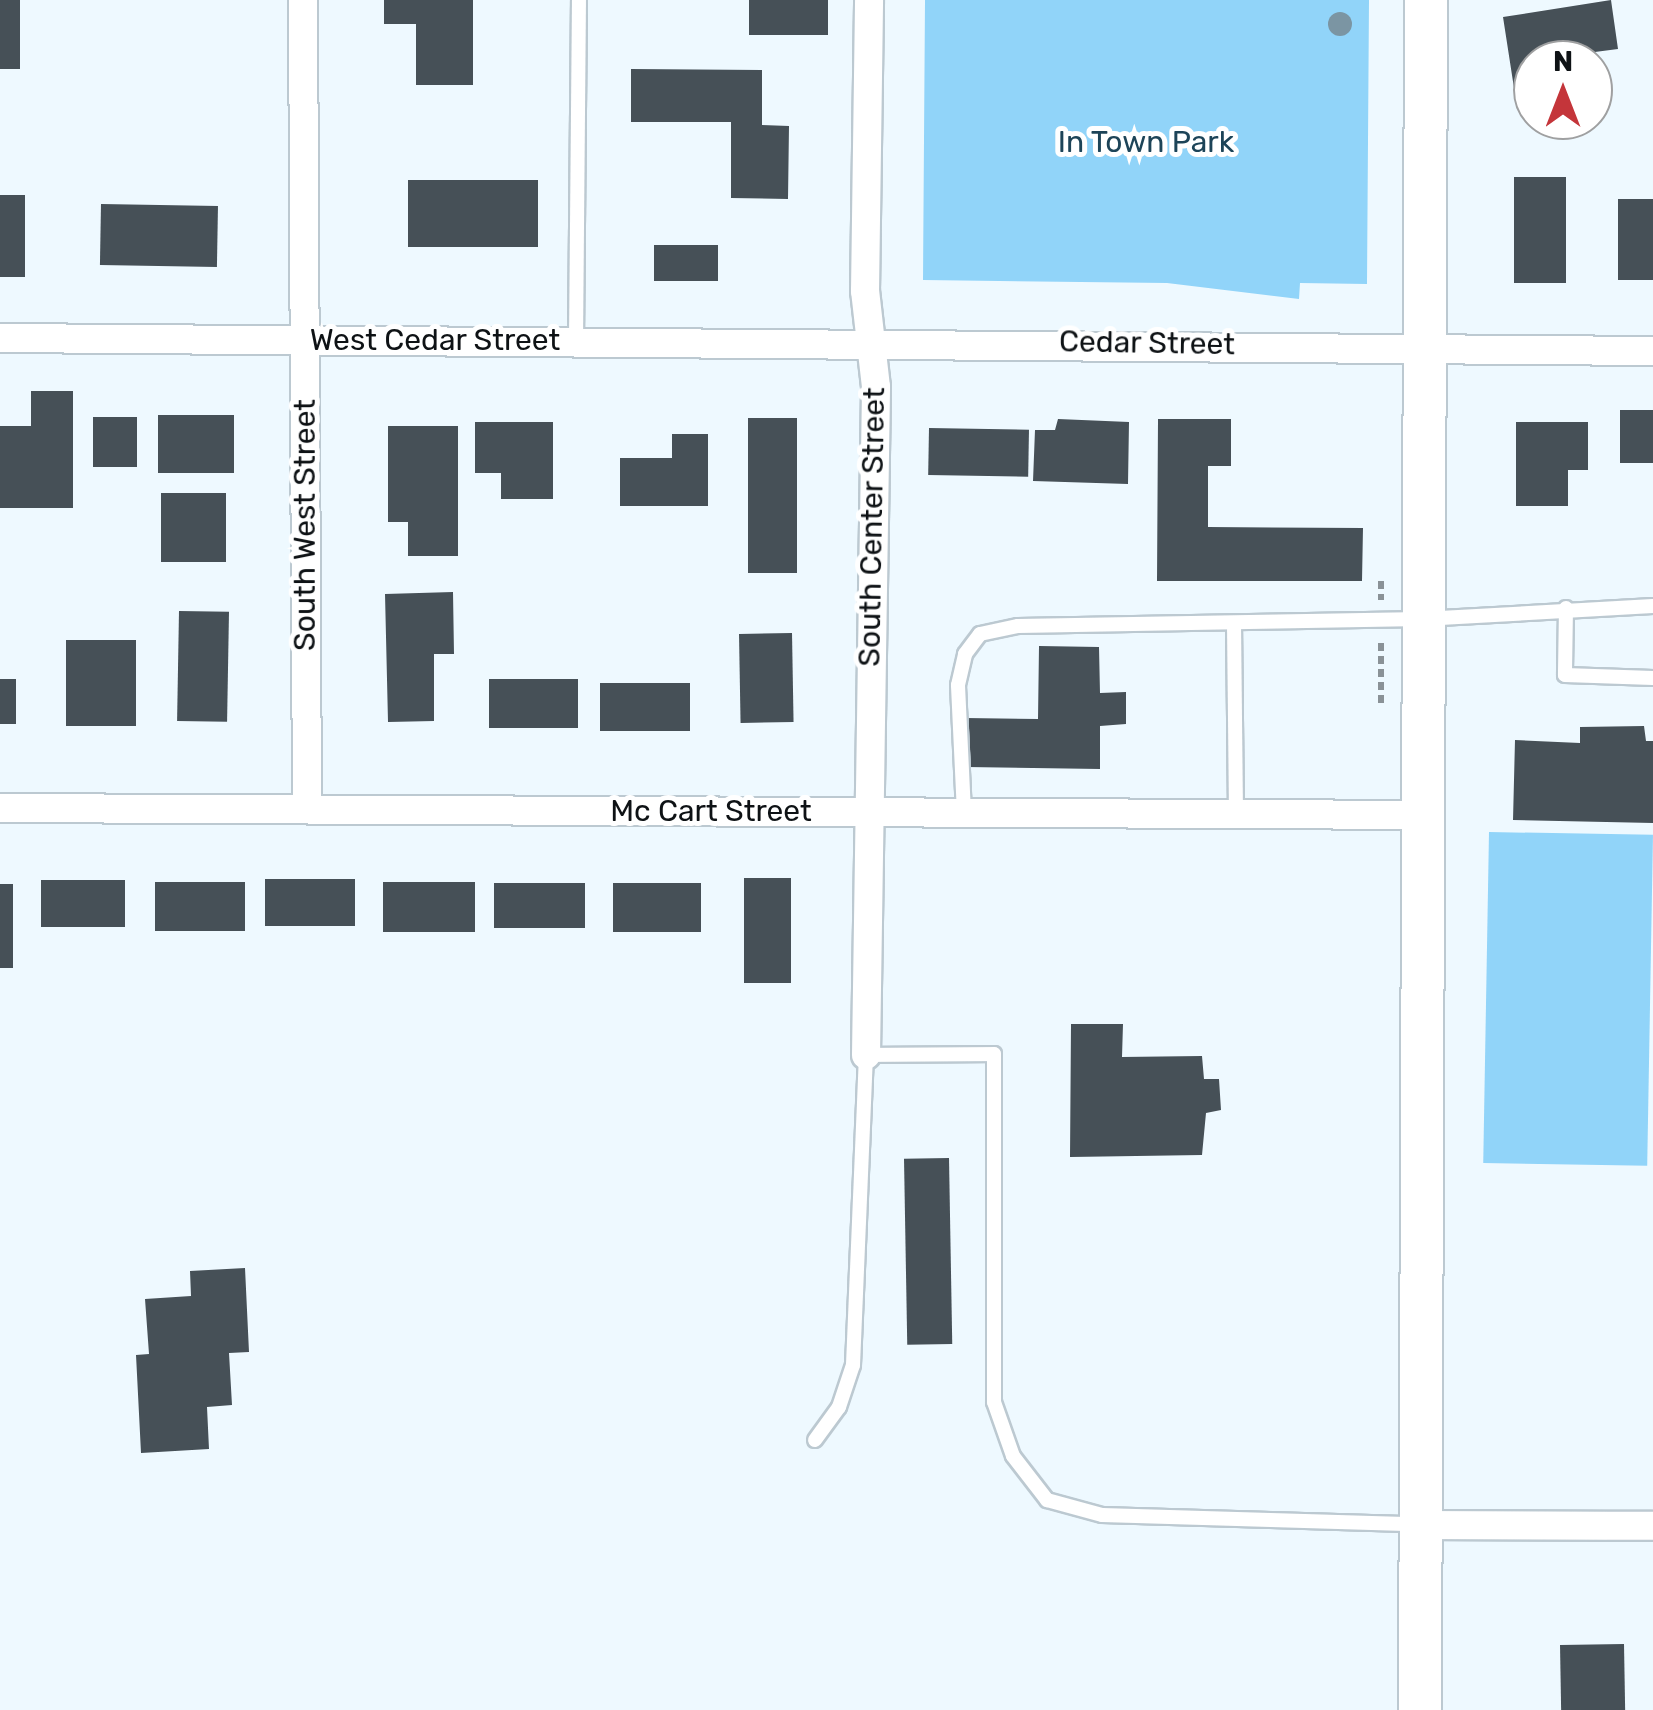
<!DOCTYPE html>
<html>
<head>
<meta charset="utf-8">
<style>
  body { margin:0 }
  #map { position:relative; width:1653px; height:1710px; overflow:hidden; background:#eef9ff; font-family:Rubik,sans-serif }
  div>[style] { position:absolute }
  .green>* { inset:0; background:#91d4f9; transform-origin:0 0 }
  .building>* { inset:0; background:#465057; transform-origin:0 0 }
  .path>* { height:6px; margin-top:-3px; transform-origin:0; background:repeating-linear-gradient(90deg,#8a9297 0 8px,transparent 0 13px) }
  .roads { filter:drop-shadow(2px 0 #bcc9d1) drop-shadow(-2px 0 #bcc9d1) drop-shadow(0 2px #bcc9d1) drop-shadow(0 -2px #bcc9d1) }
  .service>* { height:14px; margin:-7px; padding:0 7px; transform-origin:7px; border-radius:7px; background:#fff }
  .minor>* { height:28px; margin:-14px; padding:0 14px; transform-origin:14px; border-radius:14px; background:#fff }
  .primary>* { height:42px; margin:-21px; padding:0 21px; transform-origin:21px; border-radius:21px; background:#fff }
  .trees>* { width:24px; height:24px; margin:-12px; border-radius:50%; background:#7b95a3 }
  span { translate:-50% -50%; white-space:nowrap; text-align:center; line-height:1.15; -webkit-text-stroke:10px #fff; paint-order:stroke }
  .park-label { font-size:30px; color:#1d4458 }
  .street-label { font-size:30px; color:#0e1215 }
  .north { position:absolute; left:1513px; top:40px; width:100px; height:100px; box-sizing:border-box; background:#fff; border:2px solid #9fa0a1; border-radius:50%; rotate:0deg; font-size:28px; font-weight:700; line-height:40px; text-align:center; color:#0e1215 }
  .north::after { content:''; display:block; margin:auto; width:35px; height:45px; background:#c4353a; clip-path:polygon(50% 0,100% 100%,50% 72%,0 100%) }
</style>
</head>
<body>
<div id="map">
  <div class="green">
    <div style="clip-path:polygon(925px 0,1369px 0,1367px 284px,1300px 283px,1299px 299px,1167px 283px,923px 280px)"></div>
    <div style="left:1489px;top:832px;width:164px;height:331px;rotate:1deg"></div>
  </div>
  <div class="building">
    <div style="left:0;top:0;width:20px;height:69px"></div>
    <div style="clip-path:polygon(384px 0,473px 0,473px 85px,416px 85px,416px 24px,384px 24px)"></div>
    <div style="left:749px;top:0;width:79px;height:35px"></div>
    <div style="clip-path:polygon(1611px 0,1618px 49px,1533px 60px,1533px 99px,1516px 101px,1503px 17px)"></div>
    <div style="clip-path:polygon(631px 69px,762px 70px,762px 125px,789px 126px,788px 199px,731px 198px,731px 122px,631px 122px)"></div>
    <div style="left:1514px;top:177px;width:52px;height:106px"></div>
    <div style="left:408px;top:180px;width:130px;height:67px"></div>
    <div style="left:0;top:195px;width:25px;height:82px"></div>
    <div style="left:1618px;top:199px;width:35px;height:81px"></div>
    <div style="left:101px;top:204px;width:117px;height:61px;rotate:1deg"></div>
    <div style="left:654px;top:245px;width:64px;height:36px"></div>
    <div style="clip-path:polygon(31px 391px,73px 391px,73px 508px,0 508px,0 426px,31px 426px)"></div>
    <div style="left:1620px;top:410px;width:33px;height:53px"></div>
    <div style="left:158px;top:415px;width:76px;height:58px"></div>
    <div style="left:93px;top:417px;width:44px;height:50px"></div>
    <div style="left:748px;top:418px;width:49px;height:155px"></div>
    <div style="clip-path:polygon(1058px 419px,1129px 422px,1128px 484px,1033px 481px,1035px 430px,1055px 430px)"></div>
    <div style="clip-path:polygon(1158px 419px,1231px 419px,1231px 466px,1208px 466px,1208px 527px,1363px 528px,1362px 581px,1157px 581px)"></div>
    <div style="clip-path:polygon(475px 422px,553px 422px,553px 499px,501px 499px,501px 473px,475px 473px)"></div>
    <div style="clip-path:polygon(1516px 422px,1588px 422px,1588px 470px,1568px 470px,1568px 506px,1516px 506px)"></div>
    <div style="clip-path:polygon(388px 426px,458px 426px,458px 556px,408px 556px,408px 522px,388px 522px)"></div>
    <div style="left:929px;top:428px;width:100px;height:47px;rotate:1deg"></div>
    <div style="clip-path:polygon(672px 434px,708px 434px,708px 506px,620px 506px,620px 458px,672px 458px)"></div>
    <div style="left:161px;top:493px;width:65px;height:69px"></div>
    <div style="clip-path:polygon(453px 592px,454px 654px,434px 654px,434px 721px,388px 722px,385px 594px)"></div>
    <div style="left:179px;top:611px;width:50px;height:110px;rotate:1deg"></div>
    <div style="left:792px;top:633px;width:89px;height:53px;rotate:89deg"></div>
    <div style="left:66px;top:640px;width:70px;height:86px"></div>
    <div style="clip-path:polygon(1039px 646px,1099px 647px,1100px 693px,1126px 692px,1126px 724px,1100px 726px,1100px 769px,967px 767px,965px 718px,1038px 719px)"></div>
    <div style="left:0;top:679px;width:16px;height:45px"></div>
    <div style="left:489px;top:679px;width:89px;height:49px"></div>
    <div style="left:600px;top:683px;width:90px;height:48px"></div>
    <div style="clip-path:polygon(1644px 726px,1646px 741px,1653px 741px,1653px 823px,1513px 820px,1515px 740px,1580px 743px,1580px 727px)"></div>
    <div style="left:744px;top:878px;width:47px;height:105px"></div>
    <div style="left:265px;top:879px;width:90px;height:47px"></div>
    <div style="left:41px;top:880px;width:84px;height:47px"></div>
    <div style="left:155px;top:882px;width:90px;height:49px"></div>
    <div style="left:383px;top:882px;width:92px;height:50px"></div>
    <div style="left:494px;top:883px;width:91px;height:45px"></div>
    <div style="left:613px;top:883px;width:88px;height:49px"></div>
    <div style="left:0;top:884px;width:13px;height:84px"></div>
    <div style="clip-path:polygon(1071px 1024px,1123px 1024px,1122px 1057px,1202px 1056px,1204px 1079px,1219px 1079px,1221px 1110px,1206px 1113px,1202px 1155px,1070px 1157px)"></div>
    <div style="left:949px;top:1158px;width:186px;height:45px;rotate:89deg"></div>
    <div style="clip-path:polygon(245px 1268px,249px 1352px,229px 1353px,232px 1405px,207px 1407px,209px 1449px,141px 1453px,136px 1355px,149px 1354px,145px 1299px,191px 1296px,190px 1271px)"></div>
    <div style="left:1624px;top:1644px;width:66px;height:64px;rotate:89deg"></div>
  </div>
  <div class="path">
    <div style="left:1381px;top:581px;width:19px;rotate:90deg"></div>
    <div style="left:1381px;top:643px;width:62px;rotate:90deg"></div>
  </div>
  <div class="roads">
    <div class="service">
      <div style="left:576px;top:341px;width:341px;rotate:-89.5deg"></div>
      <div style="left:1566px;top:608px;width:67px;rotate:90.9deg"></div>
      <div style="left:1565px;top:675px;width:88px;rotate:2deg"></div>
      <div style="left:1234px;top:623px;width:191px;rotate:89.4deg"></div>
      <div style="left:964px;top:813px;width:128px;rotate:-92.7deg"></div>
      <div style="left:958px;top:685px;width:32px;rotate:-77deg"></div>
      <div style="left:965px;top:654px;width:25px;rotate:-53deg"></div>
      <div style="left:980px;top:634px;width:39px;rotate:-12deg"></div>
      <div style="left:1018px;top:626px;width:404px;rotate:-1deg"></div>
      <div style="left:1422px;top:619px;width:231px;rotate:-3.2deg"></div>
      <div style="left:815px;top:1440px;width:41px;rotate:-54deg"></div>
      <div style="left:839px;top:1407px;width:44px;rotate:-71.6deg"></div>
      <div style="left:853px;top:1365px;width:310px;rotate:-87.6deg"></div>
      <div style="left:866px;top:1055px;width:128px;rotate:-0.4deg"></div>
      <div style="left:994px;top:1054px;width:348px;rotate:90deg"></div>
      <div style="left:994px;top:1402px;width:57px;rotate:70.6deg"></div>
      <div style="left:1013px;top:1456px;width:56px;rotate:52.3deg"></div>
      <div style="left:1047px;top:1500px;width:57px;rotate:15.3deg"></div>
      <div style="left:1102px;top:1515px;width:312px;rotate:1.7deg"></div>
    </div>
    <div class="minor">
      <div style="left:303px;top:0;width:809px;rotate:89.72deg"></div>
      <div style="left:0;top:338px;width:1653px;rotate:0.45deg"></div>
      <div style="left:0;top:808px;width:1421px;rotate:0.28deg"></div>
      <div style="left:866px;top:1055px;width:668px;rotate:-89.14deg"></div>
      <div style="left:876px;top:387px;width:97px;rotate:-96.5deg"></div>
      <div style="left:865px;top:291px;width:291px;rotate:-89.2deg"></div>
      <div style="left:1420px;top:1525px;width:233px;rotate:0.2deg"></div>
    </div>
    <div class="primary">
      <div style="left:1420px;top:1710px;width:1710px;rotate:-89.8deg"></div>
    </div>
  </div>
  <div class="trees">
    <div style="left:1340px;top:24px"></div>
  </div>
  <div class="park-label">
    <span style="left:1146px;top:142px">In Town Park</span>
  </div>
  <div class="street-label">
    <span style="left:435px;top:340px">West Cedar Street</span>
    <span style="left:1147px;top:343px;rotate:1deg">Cedar Street</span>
    <span style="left:305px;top:525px;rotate:-90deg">South West Street</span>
    <span style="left:872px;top:527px;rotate:-89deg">South Center Street</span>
    <span style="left:711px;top:811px">Mc Cart Street</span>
  </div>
  <div class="north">N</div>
</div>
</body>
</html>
